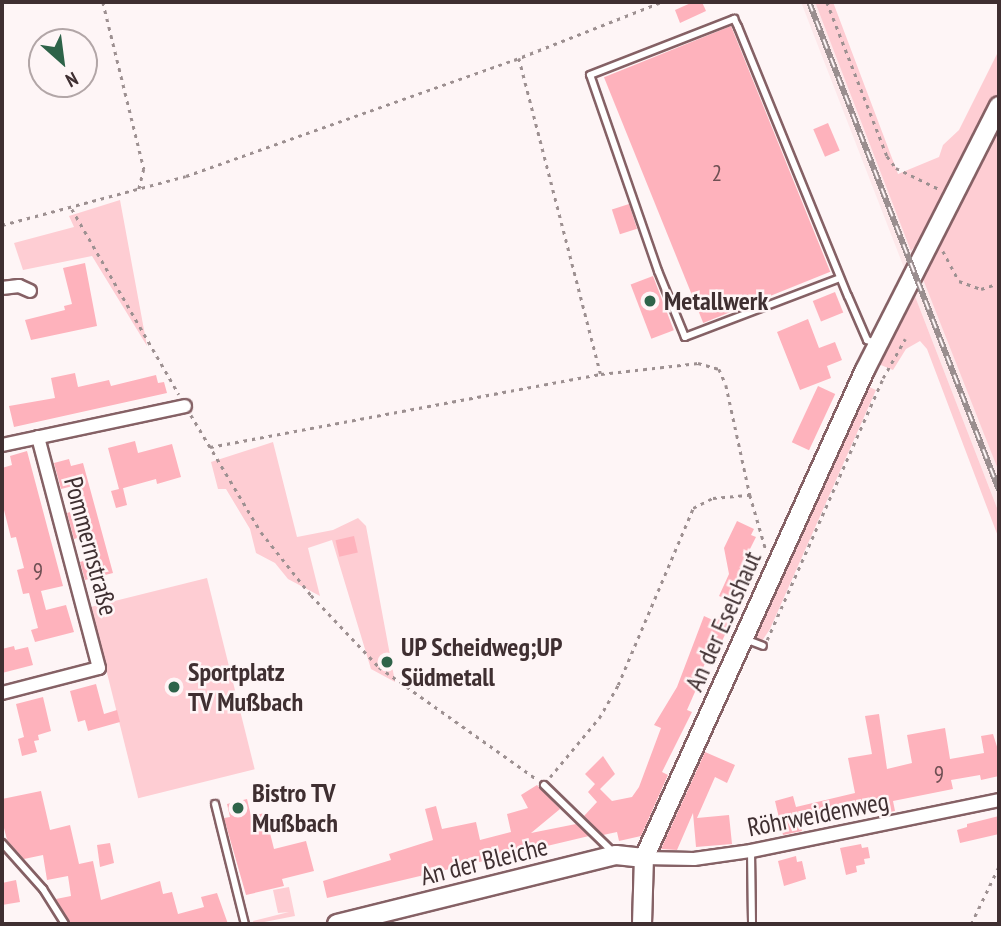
<!DOCTYPE html>
<html>
<head>
<meta charset="utf-8">
<style>
  body { margin:0 }
  #map { position:relative; width:1001px; height:926px; overflow:hidden; background:#fef5f6; font-family:"PT Sans Narrow",sans-serif }
  div>[style] { position:absolute }
  .built>* { inset:0; background:#fde9eb }
  .green>* { inset:0; background:#fecdd3; transform-origin:0 0 }
  .building>* { inset:0; background:#feb2bc; transform-origin:0 0 }
  .path>* { height:2.5px; margin-top:-1.25px; transform-origin:0; background:repeating-linear-gradient(90deg,#9d9091 0 3.5px,transparent 0 8.5px) }
  .roads { filter:drop-shadow(2px 0 #856165) drop-shadow(-2px 0 #856165) drop-shadow(0 2px #856165) drop-shadow(0 -2px #856165) }
  .lane>* { height:6px; margin:-3px; padding:0 3px; transform-origin:3px; border-radius:3px; background:#fff }
  .street>* { height:12px; margin:-6px; padding:0 6px; transform-origin:6px; border-radius:6px; background:#fff }
  .secondary>* { height:18px; margin:-9px; padding:0 9px; transform-origin:9px; border-radius:9px; background:#fff }
  .rail>* { height:6px; margin-top:-3px; transform-origin:0; background:repeating-linear-gradient(90deg,#fef5f6 0 10px,#9a8e8f 0 20px); box-sizing:border-box; border-block:2px solid #9a8e8f }
  .dots>* { width:19px; height:19px; translate:-50% -50%; box-sizing:border-box; border:4px solid #fef5f6; border-radius:50% }
  span { translate:-50% -50%; white-space:nowrap; text-align:center; line-height:1.15; -webkit-text-stroke:5px #fef5f6; paint-order:stroke }
  .number-label { font-size:23px; color:#6f5054 }
  .number-label span { -webkit-text-stroke-width:0 }
  .poi-label { font-size:26px; color:#3f2f31; font-weight:700 }
  .left { translate:0 -50%; text-align:left }
  .street-label { font-size:26px; color:#3f2f31 }
  .frame { position:absolute; inset:0; border:4px solid #3f2f31; pointer-events:none }
  .north { position:absolute; left:28px; top:28px; width:70px; height:70px; box-sizing:border-box; background:#fef5f6; border:2px solid #b2a6a7; border-radius:50%; rotate:152deg; font-size:19px; font-weight:700; line-height:28px; text-align:center; color:#3f2f31 }
  .north::after { content:''; display:block; margin:auto; width:24px; height:32px; background:#2e6349; clip-path:polygon(50% 0,100% 100%,50% 72%,0 100%) }
</style>
</head>
<body>
<div id="map">
  <div class="built">
    <div style="clip-path:polygon(801px 2px,815px 2px,980px 421px,999px 472px,999px 513px)"></div>
  </div>
  <div class="green">
    <div style="clip-path:polygon(815px 2px,833px 2px,898px 174px,939px 157px,943px 145px,959px 130px,999px 50px,999px 90px,922px 239px,911px 251px)"></div>
    <div style="clip-path:polygon(999px 121px,999px 472px,921px 274px)"></div>
    <div style="clip-path:polygon(120px 200px,147px 346px,92px 256px,23px 270px,14px 243px,74px 227px,69px 216px)"></div>
    <div style="clip-path:polygon(913px 291px,999px 513px,999px 539px,927px 349px,920px 341px,906px 349px,893px 370px,876px 363px)"></div>
    <div style="clip-path:polygon(867px 386px,876px 390px,770px 629px,762px 641px,751px 636px)"></div>
    <div style="clip-path:polygon(273px 442px,297px 537px,333px 530px,358px 518px,366px 526px,395px 682px,371px 669px,332px 540px,308px 548px,320px 596px,288px 579px,275px 563px,256px 553px,250px 529px,226px 489px,218px 489px,211px 462px)"></div>
    <div style="left:207px;top:578px;width:197px;height:120px;rotate:76deg"></div>
    <div style="clip-path:polygon(289px 887px,295px 916px,254px 924px,253px 921px,289px 912px,278px 913px,273px 890px)"></div>
  </div>
  <div class="building">
    <div style="clip-path:polygon(693px 2px,702px 2px,706px 11px,680px 23px,675px 10px)"></div>
    <div style="left:731px;top:26px;width:265px;height:137px;rotate:68deg"></div>
    <div style="left:828px;top:123px;width:30px;height:16px;rotate:67deg"></div>
    <div style="left:629px;top:204px;width:26px;height:18px;rotate:72deg"></div>
    <div style="clip-path:polygon(85px 263px,97px 326px,31px 340px,25px 320px,65px 310px,64px 306px,72px 304px,63px 268px)"></div>
    <div style="left:653px;top:276px;width:58px;height:24px;rotate:69deg"></div>
    <div style="left:835px;top:292px;width:22px;height:24px;rotate:68deg"></div>
    <div style="clip-path:polygon(808px 319px,819px 348px,835px 342px,842px 360px,827px 366px,831px 378px,800px 390px,777px 332px)"></div>
    <div style="clip-path:polygon(75px 373px,78px 387px,109px 380px,111px 386px,156px 375px,158px 383px,164px 382px,167px 393px,14px 427px,9px 406px,55px 398px,51px 378px)"></div>
    <div style="left:818px;top:386px;width:19px;height:62px;rotate:25deg"></div>
    <div style="clip-path:polygon(135px 441px,138px 453px,172px 444px,181px 477px,157px 484px,156px 479px,120px 489px,123px 488px,127px 505px,116px 508px,111px 491px,119px 489px,108px 448px)"></div>
    <div style="clip-path:polygon(27px 451px,63px 586px,41px 591px,46px 610px,66px 605px,74px 632px,35px 642px,31px 630px,38px 628px,29px 593px,23px 594px,17px 570px,24px 568px,16px 537px,11px 538px,2px 502px,2px 468px,12px 465px,10px 456px)"></div>
    <div style="clip-path:polygon(69px 459px,71px 466px,83px 463px,113px 573px,85px 580px,80px 562px,93px 558px,87px 535px,74px 539px,67px 513px,83px 508px,77px 485px,61px 489px,54px 463px)"></div>
    <div style="clip-path:polygon(737px 521px,754px 529px,751px 535px,756px 537px,748px 553px,759px 558px,735px 600px,740px 602px,717px 652px,711px 649px,700px 675px,702px 676px,687px 710px,692px 712px,662px 772px,668px 775px,641px 836px,619px 841px,617px 832px,603px 835px,584px 816px,597px 802px,588px 792px,595px 784px,585px 774px,603px 756px,615px 774px,600px 789px,612px 801px,632px 797px,639px 787px,661px 728px,654px 725px,677px 687px,704px 616px,717px 622px,728px 600px,719px 596px,729px 574px,724px 548px)"></div>
    <div style="left:354px;top:536px;width:17px;height:19px;rotate:77deg"></div>
    <div style="clip-path:polygon(14px 646px,15px 650px,28px 647px,33px 665px,2px 673px,2px 649px)"></div>
    <div style="clip-path:polygon(96px 684px,104px 714px,117px 710px,120px 722px,88px 731px,85px 720px,78px 722px,70px 691px)"></div>
    <div style="clip-path:polygon(43px 697px,51px 731px,38px 735px,39px 740px,34px 741px,37px 752px,22px 756px,18px 739px,24px 737px,16px 704px)"></div>
    <div style="clip-path:polygon(879px 714px,887px 769px,912px 763px,907px 735px,945px 728px,950px 759px,984px 753px,981px 736px,993px 734px,999px 753px,999px 776px,981px 780px,980px 775px,951px 780px,953px 789px,893px 801px,895px 811px,880px 814px,880px 810px,801px 826px,802px 831px,783px 835px,775px 801px,793px 796px,796px 807px,855px 793px,848px 758px,872px 754px,865px 716px)"></div>
    <div style="clip-path:polygon(705px 752px,735px 765px,727px 783px,715px 777px,697px 818px,729px 815px,732px 844px,696px 847px,693px 813px,677px 850px,661px 849px)"></div>
    <div style="clip-path:polygon(537px 785px,560px 809px,531px 833px,576px 824px,589px 836px,327px 898px,323px 881px,391px 860px,389px 854px,433px 840px,425px 809px,436px 806px,442px 829px,476px 822px,480px 840px,511px 832px,507px 814px,528px 808px,521px 795px)"></div>
    <div style="clip-path:polygon(41px 791px,50px 830px,70px 825px,79px 864px,93px 861px,101px 900px,160px 881px,163px 894px,172px 892px,178px 914px,204px 907px,201px 897px,217px 893px,228px 924px,71px 924px,56px 899px,71px 896px,68px 876px,47px 880px,43px 855px,24px 859px,7px 840px,2px 820px,2px 799px)"></div>
    <div style="clip-path:polygon(247px 799px,251px 816px,265px 813px,274px 849px,306px 841px,314px 871px,282px 879px,284px 886px,246px 895px,224px 818px,230px 817px,227px 804px)"></div>
    <div style="clip-path:polygon(999px 816px,999px 834px,960px 843px,957px 830px,967px 827px,967px 824px)"></div>
    <div style="clip-path:polygon(110px 843px,114px 863px,100px 867px,97px 845px)"></div>
    <div style="clip-path:polygon(861px 844px,862px 848px,868px 847px,870px 858px,864px 859px,865px 864px,856px 866px,857px 872px,846px 875px,840px 848px)"></div>
    <div style="clip-path:polygon(796px 856px,797px 862px,802px 861px,806px 879px,784px 886px,778px 861px)"></div>
    <div style="clip-path:polygon(16px 880px,20px 902px,2px 905px,2px 883px)"></div>
  </div>
  <div class="path">
    <div style="left:103px;top:2px;width:172px;rotate:76.2deg"></div>
    <div style="left:144px;top:169px;width:21px;rotate:104deg"></div>
    <div style="left:827px;top:2px;width:165px;rotate:68.7deg"></div>
    <div style="left:887px;top:156px;width:15px;rotate:53deg"></div>
    <div style="left:896px;top:168px;width:50px;rotate:26.1deg"></div>
    <div style="left:519px;top:58px;width:326px;rotate:75.5deg"></div>
    <div style="left:601px;top:374px;width:98px;rotate:-6.5deg"></div>
    <div style="left:698px;top:363px;width:22px;rotate:16deg"></div>
    <div style="left:719px;top:369px;width:17px;rotate:66deg"></div>
    <div style="left:726px;top:385px;width:113px;rotate:77.7deg"></div>
    <div style="left:750px;top:495px;width:57px;rotate:73.8deg"></div>
    <div style="left:72px;top:209px;width:214px;rotate:60deg"></div>
    <div style="left:2px;top:225px;width:190px;rotate:-14.9deg"></div>
    <div style="left:186px;top:176px;width:348px;rotate:-19.5deg"></div>
    <div style="left:514px;top:60px;width:158px;rotate:-21.5deg"></div>
    <div style="left:943px;top:251px;width:34px;rotate:62deg"></div>
    <div style="left:959px;top:281px;width:23px;rotate:20deg"></div>
    <div style="left:981px;top:289px;width:19px;rotate:-18deg"></div>
    <div style="left:191px;top:415px;width:136px;rotate:59.1deg"></div>
    <div style="left:261px;top:532px;width:80px;rotate:51.6deg"></div>
    <div style="left:311px;top:595px;width:99px;rotate:46.6deg"></div>
    <div style="left:379px;top:667px;width:195px;rotate:35.4deg"></div>
    <div style="left:210px;top:447px;width:396px;rotate:-10.6deg"></div>
    <div style="left:767px;top:640px;width:287px;rotate:-66.1deg"></div>
    <div style="left:883px;top:378px;width:45px;rotate:-60.6deg"></div>
    <div style="left:550px;top:777px;width:77px;rotate:-50.3deg"></div>
    <div style="left:599px;top:718px;width:38px;rotate:-60deg"></div>
    <div style="left:618px;top:685px;width:192px;rotate:-67deg"></div>
    <div style="left:693px;top:508px;width:22px;rotate:-27deg"></div>
    <div style="left:713px;top:498px;width:37px;rotate:-5deg"></div>
    <div style="left:971px;top:924px;width:64px;rotate:-64.2deg"></div>
  </div>
  <div class="roads">
    <div class="lane">
      <div style="left:840px;top:278px;width:166px;rotate:159.2deg"></div>
      <div style="left:685px;top:337px;width:71px;rotate:-112.2deg"></div>
      <div style="left:658px;top:271px;width:207px;rotate:-109.1deg"></div>
      <div style="left:590px;top:75px;width:155px;rotate:-21.3deg"></div>
      <div style="left:734px;top:19px;width:9px;rotate:63deg"></div>
      <div style="left:738px;top:27px;width:291px;rotate:67.8deg"></div>
      <div style="left:848px;top:296px;width:48px;rotate:66.6deg"></div>
      <div style="left:867px;top:340px;width:11px;rotate:22deg"></div>
      <div style="left:745px;top:639px;width:19px;rotate:21deg"></div>
      <div style="left:544px;top:785px;width:99px;rotate:44.2deg"></div>
      <div style="left:215px;top:804px;width:124px;rotate:76deg"></div>
      <div style="left:2px;top:843px;width:62px;rotate:48.3deg"></div>
      <div style="left:43px;top:889px;width:41px;rotate:57.8deg"></div>
      <div style="left:751px;top:851px;width:73px;rotate:89.2deg"></div>
    </div>
    <div class="street">
      <div style="left:2px;top:288px;width:17px;rotate:-7deg"></div>
      <div style="left:19px;top:286px;width:12px;rotate:24deg"></div>
      <div style="left:2px;top:445px;width:187px;rotate:-12deg"></div>
      <div style="left:2px;top:693px;width:100px;rotate:-14.5deg"></div>
      <div style="left:99px;top:668px;width:239px;rotate:-104.8deg"></div>
      <div style="left:644px;top:858px;width:50px;rotate:1.1deg"></div>
      <div style="left:694px;top:859px;width:58px;rotate:-8deg"></div>
      <div style="left:751px;top:851px;width:253px;rotate:-11.6deg"></div>
    </div>
    <div class="secondary">
      <div style="left:337px;top:924px;width:287px;rotate:-13.9deg"></div>
      <div style="left:616px;top:855px;width:28px;rotate:6deg"></div>
      <div style="left:642px;top:924px;width:66px;rotate:-88.3deg"></div>
      <div style="left:644px;top:858px;width:536px;rotate:-65.64deg"></div>
      <div style="left:865px;top:370px;width:296px;rotate:-63.1deg"></div>
    </div>
  </div>
  <div class="rail">
    <div style="left:809px;top:2px;width:524px;rotate:68.73deg"></div>
  </div>
  <div class="dots">
    <div style="left:650px;top:301px;background:#2e6349"></div>
    <div style="left:387px;top:662px;background:#2e6349"></div>
    <div style="left:174px;top:687px;background:#2e6349"></div>
    <div style="left:238px;top:808px;background:#2e6349"></div>
  </div>
  <div class="number-label">
    <span style="left:717px;top:173px">2</span>
    <span style="left:38px;top:571px">9</span>
    <span style="left:939px;top:774px">9</span>
  </div>
  <div class="poi-label">
    <span class="left" style="left:664px;top:301px">Metallwerk</span>
    <span class="left" style="left:401px;top:662px">UP Scheidweg;UP<br>Südmetall</span>
    <span class="left" style="left:188px;top:687px">Sportplatz<br>TV Mußbach</span>
    <span class="left" style="left:252px;top:808px">Bistro TV<br>Mußbach</span>
  </div>
  <div class="street-label">
    <span style="left:91px;top:546px;rotate:75deg">Pommernstraße</span>
    <span style="left:723px;top:621px;rotate:-66deg">An der Eselshaut</span>
    <span style="left:818px;top:814px;rotate:-11deg">Röhrweidenweg</span>
    <span style="left:484px;top:861px;rotate:-14deg">An der Bleiche</span>
  </div>
  <div class="frame"></div>
  <div class="north">N</div>
</div>
</body>
</html>
